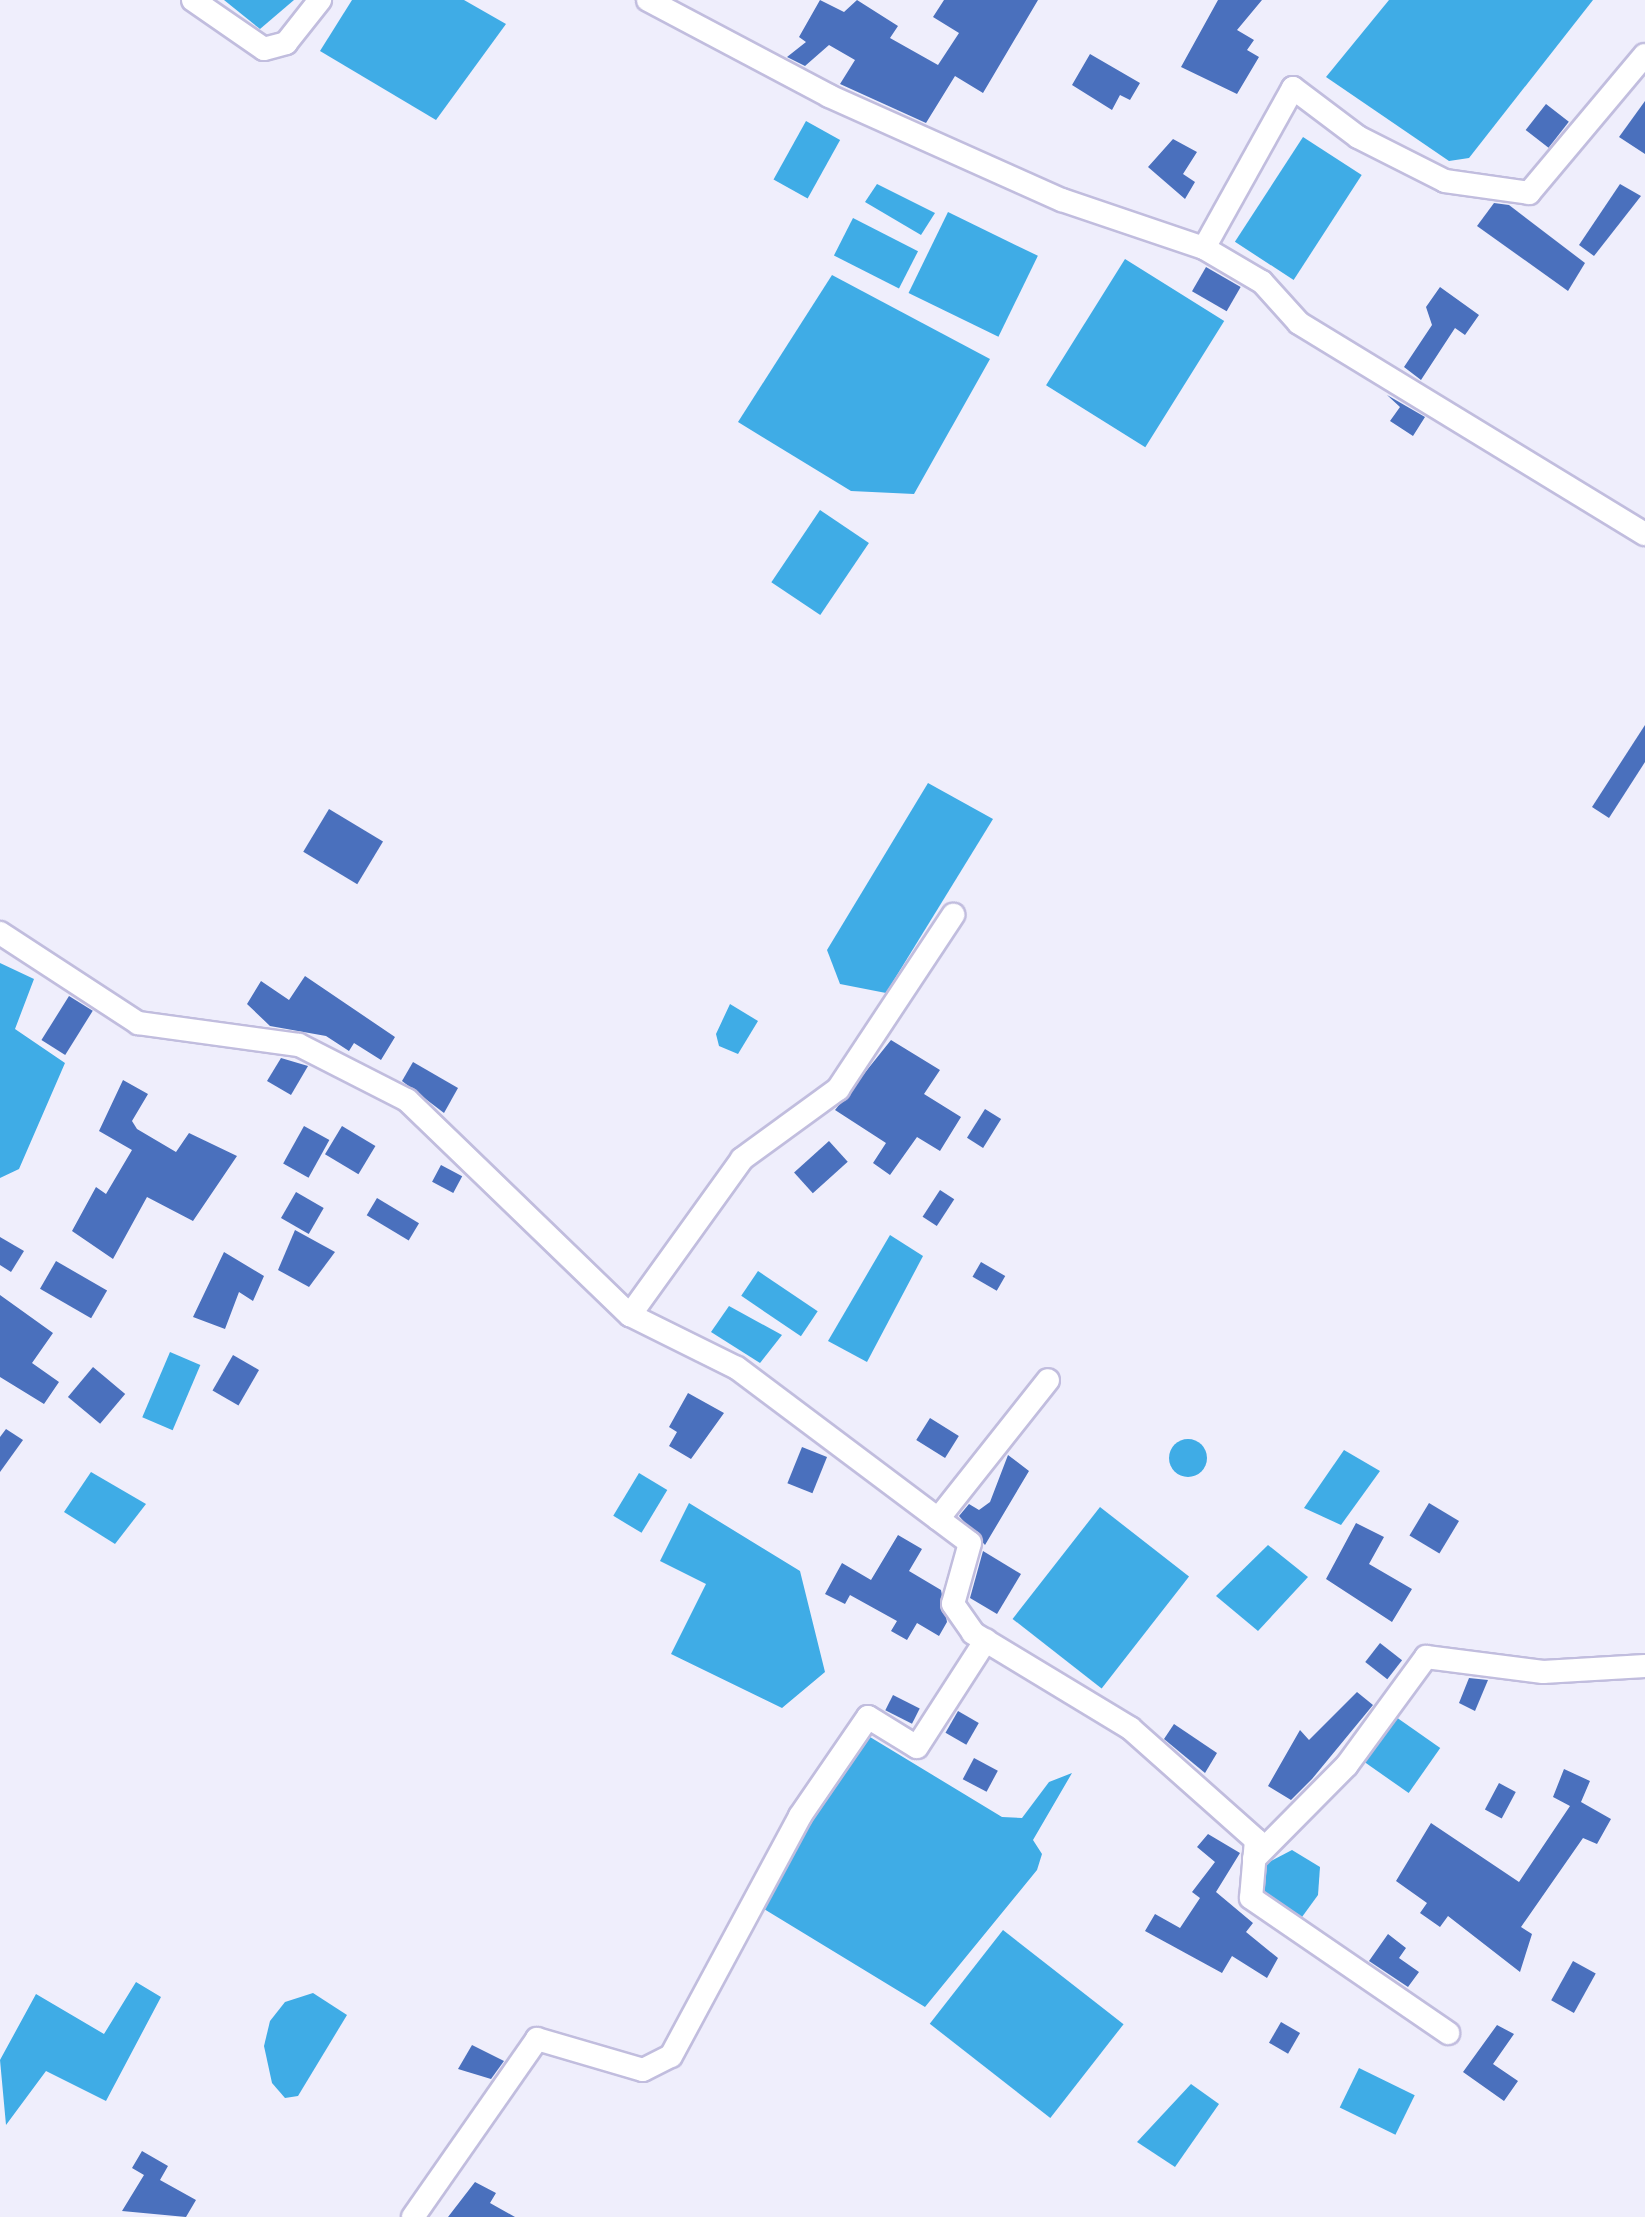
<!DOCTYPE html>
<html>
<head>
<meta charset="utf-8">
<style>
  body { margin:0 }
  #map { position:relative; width:1645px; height:2217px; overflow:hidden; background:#efeefc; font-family:Mulish,sans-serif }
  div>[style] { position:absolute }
  .water>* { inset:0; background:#3face6; transform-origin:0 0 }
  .round { border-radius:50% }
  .building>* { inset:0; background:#4a70bd; transform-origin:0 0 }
  .roads { filter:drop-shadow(2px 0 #c1bdde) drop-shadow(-2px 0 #c1bdde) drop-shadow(0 2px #c1bdde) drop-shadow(0 -2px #c1bdde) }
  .street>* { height:22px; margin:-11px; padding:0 11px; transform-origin:11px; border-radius:11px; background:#fff }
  span { translate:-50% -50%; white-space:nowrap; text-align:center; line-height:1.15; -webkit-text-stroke:8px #fdfdfd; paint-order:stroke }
</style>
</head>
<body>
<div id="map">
  <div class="water">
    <div style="clip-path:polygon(224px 0,294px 0,260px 29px)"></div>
    <div style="clip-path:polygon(352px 0,464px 0,506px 24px,436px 120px,320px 51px)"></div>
    <div style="clip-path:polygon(1389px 0,1593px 0,1469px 158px,1449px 161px,1326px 77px)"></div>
    <div style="left:806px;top:121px;width:39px;height:67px;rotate:29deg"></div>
    <div style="left:1303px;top:137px;width:70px;height:125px;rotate:33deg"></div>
    <div style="clip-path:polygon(877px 184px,935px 213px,921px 235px,865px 202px)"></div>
    <div style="left:948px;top:212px;width:100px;height:90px;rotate:26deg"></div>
    <div style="left:853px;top:218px;width:73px;height:42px;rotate:27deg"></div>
    <div style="left:1125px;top:259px;width:117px;height:149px;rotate:32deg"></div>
    <div style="clip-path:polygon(832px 275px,990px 359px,914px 494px,851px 491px,738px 422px)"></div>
    <div style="left:820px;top:510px;width:59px;height:87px;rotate:34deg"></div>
    <div style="clip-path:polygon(928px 783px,993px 819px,886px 993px,840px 984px,827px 950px)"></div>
    <div style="clip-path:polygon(0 963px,34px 979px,15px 1029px,65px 1063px,19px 1169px,0 1178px)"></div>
    <div style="clip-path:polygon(730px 1004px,758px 1021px,738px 1054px,719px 1046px,716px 1034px)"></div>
    <div style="clip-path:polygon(890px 1235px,923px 1256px,867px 1362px,828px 1341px)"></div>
    <div style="left:758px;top:1271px;width:72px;height:30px;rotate:34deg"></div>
    <div style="clip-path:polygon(729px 1306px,782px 1335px,760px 1363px,711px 1332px)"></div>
    <div style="left:170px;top:1352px;width:33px;height:71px;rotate:23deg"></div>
    <div class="round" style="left:1169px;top:1439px;width:38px;height:38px"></div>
    <div style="clip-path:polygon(1344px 1450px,1380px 1471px,1341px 1525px,1304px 1508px)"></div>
    <div style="clip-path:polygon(91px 1472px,146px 1504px,115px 1544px,64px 1512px)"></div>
    <div style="left:639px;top:1473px;width:33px;height:50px;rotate:31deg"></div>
    <div style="clip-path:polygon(689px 1503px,800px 1571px,825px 1672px,782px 1708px,671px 1654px,706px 1584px,660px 1561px)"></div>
    <div style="left:1100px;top:1507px;width:113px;height:142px;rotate:38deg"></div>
    <div style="clip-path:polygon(1268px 1545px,1308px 1577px,1258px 1631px,1216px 1596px)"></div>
    <div style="left:1396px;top:1717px;width:54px;height:55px;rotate:35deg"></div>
    <div style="clip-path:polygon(870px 1737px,1002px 1817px,1022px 1818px,1049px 1782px,1072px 1773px,1033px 1840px,1042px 1854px,1037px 1870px,925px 2007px,764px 1909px,792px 1844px)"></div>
    <div style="clip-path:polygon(1292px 1850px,1320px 1867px,1318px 1895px,1302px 1917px,1261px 1895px,1267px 1863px)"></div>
    <div style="left:1003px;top:1930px;width:153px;height:119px;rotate:38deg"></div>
    <div style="clip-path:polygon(136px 1982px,161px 1997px,106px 2101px,46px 2071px,6px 2125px,0 2060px,36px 1994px,104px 2034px)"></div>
    <div style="clip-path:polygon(313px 1993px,347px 2015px,298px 2096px,285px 2098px,272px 2083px,264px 2046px,270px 2021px,285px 2002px)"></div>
    <div style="left:1359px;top:2068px;width:62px;height:44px;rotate:26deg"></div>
    <div style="clip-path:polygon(1191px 2084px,1219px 2104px,1175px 2167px,1137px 2142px)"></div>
  </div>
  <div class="building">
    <div style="clip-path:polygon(820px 0,844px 12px,857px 0,898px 26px,890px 38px,938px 65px,959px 33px,933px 17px,944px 0,1038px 0,983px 93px,955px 76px,926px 123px,840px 84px,855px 60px,829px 45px,805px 66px,787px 57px,806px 42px,799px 37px)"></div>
    <div style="clip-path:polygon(1218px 0,1262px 0,1237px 30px,1254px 40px,1247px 50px,1259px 57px,1237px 94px,1181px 67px)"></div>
    <div style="clip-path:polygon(1090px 54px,1140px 83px,1130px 100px,1120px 95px,1112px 110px,1072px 85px)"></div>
    <div style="clip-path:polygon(1645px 101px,1645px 154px,1619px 137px)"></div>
    <div style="left:1546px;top:104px;width:29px;height:33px;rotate:38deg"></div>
    <div style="clip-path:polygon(1173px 139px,1197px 152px,1183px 174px,1195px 182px,1185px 199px,1148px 167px)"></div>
    <div style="clip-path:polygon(1620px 184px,1641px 196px,1594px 256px,1579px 245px)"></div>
    <div style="clip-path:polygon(1494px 203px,1509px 205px,1585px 263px,1568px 291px,1477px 226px)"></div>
    <div style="left:1206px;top:267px;width:40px;height:28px;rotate:30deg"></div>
    <div style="clip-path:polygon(1440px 287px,1479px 315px,1465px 335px,1455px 328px,1421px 380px,1404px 367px,1432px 325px,1426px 307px)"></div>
    <div style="clip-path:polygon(1387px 395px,1425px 417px,1413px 436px,1390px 421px,1400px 407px)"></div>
    <div style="clip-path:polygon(1645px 725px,1645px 762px,1609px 818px,1592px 807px)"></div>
    <div style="left:329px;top:809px;width:63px;height:50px;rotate:31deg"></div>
    <div style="clip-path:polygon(305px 976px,395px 1037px,381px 1060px,354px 1043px,349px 1051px,326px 1036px,270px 1026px,247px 1004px,261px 981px,289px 1000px)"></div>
    <div style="left:69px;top:996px;width:28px;height:52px;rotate:32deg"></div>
    <div style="clip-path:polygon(891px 1040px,940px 1070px,924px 1094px,961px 1117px,940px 1151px,917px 1137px,890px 1175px,873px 1163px,886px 1143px,835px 1110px)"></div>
    <div style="clip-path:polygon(281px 1058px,308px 1066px,291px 1095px,267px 1081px)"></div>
    <div style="clip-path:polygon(413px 1062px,458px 1088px,444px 1113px,402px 1081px)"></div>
    <div style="clip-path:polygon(123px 1080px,148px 1094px,132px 1121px,137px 1129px,176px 1152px,189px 1133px,237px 1156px,193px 1221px,147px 1197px,113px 1259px,72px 1231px,96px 1187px,106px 1194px,132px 1150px,99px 1131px)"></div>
    <div style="left:985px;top:1109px;width:19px;height:34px;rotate:32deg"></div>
    <div style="left:304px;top:1126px;width:29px;height:43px;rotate:29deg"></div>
    <div style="left:342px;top:1126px;width:39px;height:33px;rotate:31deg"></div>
    <div style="left:829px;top:1141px;width:28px;height:47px;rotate:48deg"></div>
    <div style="left:441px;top:1165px;width:24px;height:19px;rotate:28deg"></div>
    <div style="left:940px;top:1190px;width:17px;height:32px;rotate:33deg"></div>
    <div style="left:296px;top:1192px;width:32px;height:30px;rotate:30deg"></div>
    <div style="left:377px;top:1198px;width:49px;height:20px;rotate:31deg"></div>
    <div style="clip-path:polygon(295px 1230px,335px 1252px,309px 1287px,278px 1270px)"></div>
    <div style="clip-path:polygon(0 1237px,24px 1251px,11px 1272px,0 1265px)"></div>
    <div style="clip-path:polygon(224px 1252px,264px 1276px,253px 1301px,239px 1292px,225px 1329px,193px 1317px)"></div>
    <div style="left:56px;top:1261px;width:59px;height:32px;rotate:30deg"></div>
    <div style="left:981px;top:1262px;width:28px;height:17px;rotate:30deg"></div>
    <div style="clip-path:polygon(0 1295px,53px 1333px,32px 1363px,59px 1382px,44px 1404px,0 1377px)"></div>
    <div style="left:233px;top:1355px;width:30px;height:41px;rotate:30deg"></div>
    <div style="left:93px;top:1367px;width:42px;height:39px;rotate:40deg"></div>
    <div style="clip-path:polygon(688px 1393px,724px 1413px,691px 1459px,669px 1446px,677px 1432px,669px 1427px)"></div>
    <div style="left:930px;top:1418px;width:34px;height:26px;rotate:32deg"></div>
    <div style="clip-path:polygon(6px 1429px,23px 1440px,0 1472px,0 1437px)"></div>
    <div style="left:802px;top:1447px;width:27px;height:39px;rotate:22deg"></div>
    <div style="clip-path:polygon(1008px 1455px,1029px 1471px,985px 1545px,959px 1516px,969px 1504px,979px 1510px,990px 1502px)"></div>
    <div style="left:1429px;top:1503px;width:35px;height:38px;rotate:31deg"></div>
    <div style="clip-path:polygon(1356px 1523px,1384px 1537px,1369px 1564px,1412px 1589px,1392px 1622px,1326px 1579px)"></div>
    <div style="clip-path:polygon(898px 1535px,922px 1549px,909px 1571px,941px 1590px,947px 1622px,939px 1636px,917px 1623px,907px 1640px,891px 1631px,897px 1621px,850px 1595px,845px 1604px,825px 1594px,842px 1563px,871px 1580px)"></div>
    <div style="clip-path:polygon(983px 1551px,1021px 1574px,997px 1614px,970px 1598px)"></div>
    <div style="left:1380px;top:1643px;width:28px;height:24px;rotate:38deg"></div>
    <div style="clip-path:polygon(1469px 1678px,1488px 1680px,1475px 1711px,1459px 1703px)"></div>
    <div style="clip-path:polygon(1357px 1692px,1373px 1705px,1312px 1779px,1291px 1800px,1268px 1786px,1300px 1730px,1309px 1740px)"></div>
    <div style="left:893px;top:1695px;width:30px;height:17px;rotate:27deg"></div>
    <div style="left:958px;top:1711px;width:24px;height:25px;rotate:30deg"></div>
    <div style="clip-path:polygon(1174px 1724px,1217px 1753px,1205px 1773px,1164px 1739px)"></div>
    <div style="left:974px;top:1758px;width:27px;height:24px;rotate:28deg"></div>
    <div style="clip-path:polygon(1564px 1769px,1590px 1781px,1581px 1802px,1611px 1819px,1597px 1844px,1583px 1838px,1521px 1927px,1532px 1934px,1520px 1972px,1448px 1916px,1440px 1927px,1420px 1913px,1427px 1903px,1396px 1881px,1431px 1823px,1519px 1882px,1570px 1806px,1553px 1797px)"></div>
    <div style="left:1499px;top:1783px;width:19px;height:30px;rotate:28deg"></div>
    <div style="clip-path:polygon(1208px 1834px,1240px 1853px,1216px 1892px,1253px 1923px,1246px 1932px,1278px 1958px,1267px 1978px,1232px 1956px,1222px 1973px,1145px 1931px,1155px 1914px,1180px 1928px,1200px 1898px,1192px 1892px,1215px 1862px,1197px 1847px)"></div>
    <div style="clip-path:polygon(1388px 1934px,1406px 1948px,1399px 1958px,1419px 1972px,1408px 1987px,1369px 1961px)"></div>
    <div style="left:1573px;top:1961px;width:26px;height:45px;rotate:29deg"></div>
    <div style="left:1281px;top:2022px;width:22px;height:24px;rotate:30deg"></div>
    <div style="clip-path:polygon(1497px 2025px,1514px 2034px,1493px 2064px,1518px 2081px,1504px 2101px,1463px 2072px)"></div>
    <div style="clip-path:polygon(472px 2045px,504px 2061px,491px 2079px,458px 2069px)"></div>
    <div style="clip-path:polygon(142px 2151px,168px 2166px,160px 2180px,196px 2200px,186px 2217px,122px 2211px,144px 2175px,132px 2168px)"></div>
    <div style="clip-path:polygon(475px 2182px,496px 2193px,490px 2203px,515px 2217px,448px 2217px)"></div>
  </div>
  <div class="roads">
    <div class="street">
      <div style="left:193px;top:0;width:86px;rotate:34.6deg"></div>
      <div style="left:264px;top:49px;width:23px;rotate:-15deg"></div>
      <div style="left:286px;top:43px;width:55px;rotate:-51.7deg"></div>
      <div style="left:648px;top:0;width:205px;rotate:27.9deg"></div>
      <div style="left:829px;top:96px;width:255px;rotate:24.1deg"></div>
      <div style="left:1062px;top:200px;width:150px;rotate:18.7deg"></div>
      <div style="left:1204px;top:248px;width:67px;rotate:30.4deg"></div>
      <div style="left:1262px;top:282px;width:55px;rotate:47.9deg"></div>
      <div style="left:1299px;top:323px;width:405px;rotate:31.4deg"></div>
      <div style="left:1204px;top:248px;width:183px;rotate:-60.9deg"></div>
      <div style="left:1293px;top:88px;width:81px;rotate:37deg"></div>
      <div style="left:1358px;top:137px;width:97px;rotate:26.8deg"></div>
      <div style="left:1445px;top:181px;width:85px;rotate:8.1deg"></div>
      <div style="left:1529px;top:193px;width:180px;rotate:-50deg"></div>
      <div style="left:0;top:933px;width:165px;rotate:33.1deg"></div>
      <div style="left:138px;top:1023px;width:162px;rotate:7.8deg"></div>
      <div style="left:299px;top:1045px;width:121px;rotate:27deg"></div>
      <div style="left:407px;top:1100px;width:310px;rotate:44deg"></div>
      <div style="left:630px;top:1315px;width:192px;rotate:-54.3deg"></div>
      <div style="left:742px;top:1159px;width:119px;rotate:-36.1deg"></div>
      <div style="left:838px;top:1089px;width:209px;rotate:-56.5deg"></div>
      <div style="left:630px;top:1315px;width:119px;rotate:26.4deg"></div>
      <div style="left:737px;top:1368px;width:291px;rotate:36.9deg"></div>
      <div style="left:970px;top:1543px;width:63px;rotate:105.6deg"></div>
      <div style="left:953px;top:1604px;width:35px;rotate:55deg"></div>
      <div style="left:973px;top:1633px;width:184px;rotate:31.2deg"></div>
      <div style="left:1130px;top:1728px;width:169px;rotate:41.6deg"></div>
      <div style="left:1256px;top:1840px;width:58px;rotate:94.9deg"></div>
      <div style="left:1251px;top:1898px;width:239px;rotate:34.4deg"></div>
      <div style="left:938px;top:1519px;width:177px;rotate:-51.6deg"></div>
      <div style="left:1254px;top:1859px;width:132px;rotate:-45.3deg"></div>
      <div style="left:1347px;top:1765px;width:134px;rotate:-53.8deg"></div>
      <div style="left:1426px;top:1657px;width:118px;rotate:7.3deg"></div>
      <div style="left:1543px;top:1672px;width:102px;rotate:-3.4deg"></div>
      <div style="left:413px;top:2217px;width:217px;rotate:-55.1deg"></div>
      <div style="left:537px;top:2039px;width:110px;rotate:16.3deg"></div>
      <div style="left:643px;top:2070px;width:31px;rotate:-27deg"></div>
      <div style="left:671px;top:2056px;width:272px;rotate:-61.7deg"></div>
      <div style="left:800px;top:1816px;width:120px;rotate:-55.5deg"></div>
      <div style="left:868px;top:1717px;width:57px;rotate:31.5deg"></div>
      <div style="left:917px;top:1747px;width:127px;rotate:-57.2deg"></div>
    </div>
  </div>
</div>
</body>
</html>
